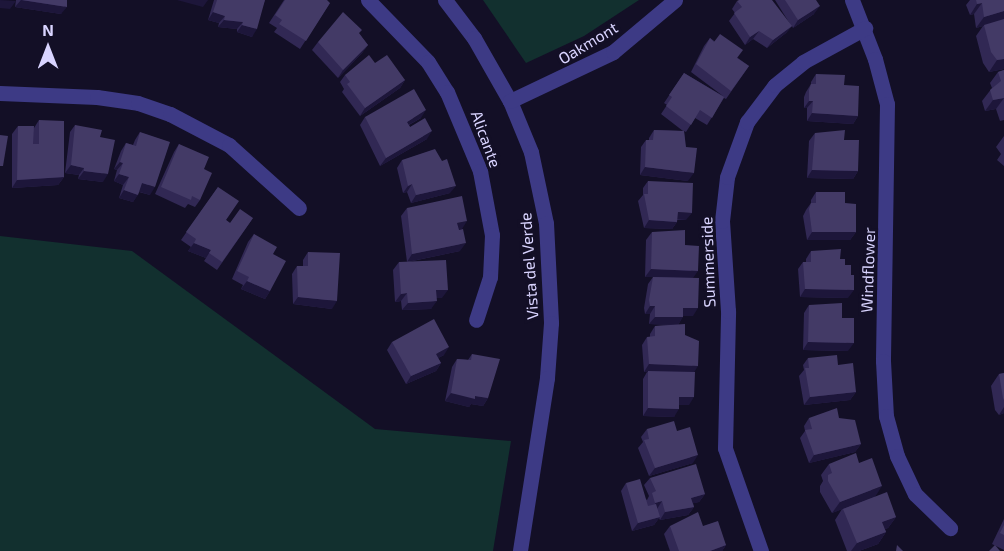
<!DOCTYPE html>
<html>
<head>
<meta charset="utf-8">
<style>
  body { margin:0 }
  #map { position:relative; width:1004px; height:551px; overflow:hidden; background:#130f26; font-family:"Exo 2",sans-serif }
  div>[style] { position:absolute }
  .green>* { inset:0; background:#12302f }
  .minor>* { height:15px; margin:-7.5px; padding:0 7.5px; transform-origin:7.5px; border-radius:7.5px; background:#3d3a85 }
  .wall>* { inset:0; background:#312854 }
  .shaded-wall>* { inset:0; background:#1d163a }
  .building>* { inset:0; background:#433a66 }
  span { translate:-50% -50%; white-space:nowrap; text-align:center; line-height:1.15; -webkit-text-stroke:6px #130f26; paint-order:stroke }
  .street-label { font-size:16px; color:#d9d4ff }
  .north { position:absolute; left:18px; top:18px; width:60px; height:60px; -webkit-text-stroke:4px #130f26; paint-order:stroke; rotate:0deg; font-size:16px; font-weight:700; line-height:24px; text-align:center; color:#d9d4ff }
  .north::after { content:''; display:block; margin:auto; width:21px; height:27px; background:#d9d4ff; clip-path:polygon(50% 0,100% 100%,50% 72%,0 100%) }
</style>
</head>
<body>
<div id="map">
  <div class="green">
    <div style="clip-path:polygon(483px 0,639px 0,584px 36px,526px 63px)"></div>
    <div style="clip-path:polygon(0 236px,132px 251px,375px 429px,511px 441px,493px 551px,0 551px)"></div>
  </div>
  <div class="minor">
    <div style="left:368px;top:0;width:86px;rotate:45.9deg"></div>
    <div style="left:428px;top:62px;width:36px;rotate:58deg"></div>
    <div style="left:447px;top:92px;width:86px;rotate:67.3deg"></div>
    <div style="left:480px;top:171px;width:65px;rotate:79.4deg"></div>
    <div style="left:492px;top:235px;width:42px;rotate:92.7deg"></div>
    <div style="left:490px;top:277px;width:45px;rotate:108deg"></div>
    <div style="left:445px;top:0;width:48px;rotate:52.7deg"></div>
    <div style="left:474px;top:38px;width:73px;rotate:60.3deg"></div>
    <div style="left:510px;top:101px;width:55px;rotate:67.6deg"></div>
    <div style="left:531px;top:152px;width:73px;rotate:78.1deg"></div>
    <div style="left:546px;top:223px;width:100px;rotate:87.1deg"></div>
    <div style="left:551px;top:323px;width:55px;rotate:94.2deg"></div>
    <div style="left:547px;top:378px;width:175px;rotate:98.9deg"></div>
    <div style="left:852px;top:0;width:63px;rotate:68.7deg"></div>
    <div style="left:875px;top:59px;width:47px;rotate:75.1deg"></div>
    <div style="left:887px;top:104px;width:257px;rotate:90.9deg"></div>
    <div style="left:883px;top:361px;width:55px;rotate:86.9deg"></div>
    <div style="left:886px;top:416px;width:41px;rotate:74.6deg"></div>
    <div style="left:897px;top:456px;width:42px;rotate:64.7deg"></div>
    <div style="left:915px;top:494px;width:49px;rotate:44.2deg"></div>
    <div style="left:0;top:93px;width:97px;rotate:2.4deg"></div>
    <div style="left:97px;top:97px;width:41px;rotate:8.3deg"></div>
    <div style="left:138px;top:103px;width:34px;rotate:19deg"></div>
    <div style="left:170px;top:114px;width:67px;rotate:27.7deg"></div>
    <div style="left:229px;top:145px;width:94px;rotate:42deg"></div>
    <div style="left:510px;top:101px;width:114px;rotate:-25.4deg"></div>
    <div style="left:613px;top:52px;width:81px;rotate:-40deg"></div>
    <div style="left:761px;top:551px;width:109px;rotate:-109.3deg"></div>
    <div style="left:725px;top:448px;width:137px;rotate:-88.7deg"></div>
    <div style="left:728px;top:311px;width:90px;rotate:-93.8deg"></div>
    <div style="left:722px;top:221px;width:44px;rotate:-83.5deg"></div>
    <div style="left:727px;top:177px;width:59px;rotate:-70deg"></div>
    <div style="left:747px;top:122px;width:46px;rotate:-52.9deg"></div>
    <div style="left:775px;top:85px;width:36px;rotate:-39deg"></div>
    <div style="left:803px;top:62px;width:71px;rotate:-28.7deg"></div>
  </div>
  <div class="wall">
    <div style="clip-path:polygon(16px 0,67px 0,61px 14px,15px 7px)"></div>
    <div style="clip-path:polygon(214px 0,265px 0,252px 37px,237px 32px,237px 29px,218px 27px,219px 23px,208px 20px)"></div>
    <div style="clip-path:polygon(284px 0,330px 3px,300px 49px,274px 32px,277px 28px,269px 23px)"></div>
    <div style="clip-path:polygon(775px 0,816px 0,814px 14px,793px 28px,792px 26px,786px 33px,767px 48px,753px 39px,745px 45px,729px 21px,735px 13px,732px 9px,737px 1px,790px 24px)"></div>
    <div style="clip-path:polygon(970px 0,1004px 0,1004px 69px,989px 72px,983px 63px,976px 36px,983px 26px,976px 28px,974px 14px,970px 15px,966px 5px)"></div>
    <div style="clip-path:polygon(359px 34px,368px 45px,362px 53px,338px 78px,312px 50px,318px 42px)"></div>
    <div style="clip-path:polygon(710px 38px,749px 66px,726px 99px,724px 98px,707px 125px,695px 118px,686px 132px,684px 131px,688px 181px,640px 175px,641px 147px,646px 140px,649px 140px,649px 138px,654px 130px,683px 131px,661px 114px,667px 105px,664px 103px,684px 73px,723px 96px,691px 72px,704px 46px)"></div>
    <div style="clip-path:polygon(375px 63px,405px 80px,400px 88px,360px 116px,342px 92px,344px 89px,340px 82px,345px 75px)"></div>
    <div style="clip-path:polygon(1004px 70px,1004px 120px,1000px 121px,996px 109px,985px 111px,982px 101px,992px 88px,990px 83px,998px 72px)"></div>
    <div style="clip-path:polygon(816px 74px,844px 85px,858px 116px,853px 124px,807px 121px,807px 108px,804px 108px,804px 97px,806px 92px,811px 84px,811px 82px)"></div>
    <div style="clip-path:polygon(365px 117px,421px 118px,409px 125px,410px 127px,427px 139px,380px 166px,360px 125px)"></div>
    <div style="clip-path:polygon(39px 120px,64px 177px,58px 185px,12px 188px,12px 134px,18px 126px,34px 128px)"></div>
    <div style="clip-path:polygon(75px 125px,100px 137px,103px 182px,78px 179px,79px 175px,65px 173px,70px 132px)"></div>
    <div style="clip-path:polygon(140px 132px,150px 195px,139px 192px,133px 202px,119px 198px,123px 185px,114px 181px,117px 170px,114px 169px,121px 151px,126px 143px,133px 145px,135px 140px)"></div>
    <div style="clip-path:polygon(815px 133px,844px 140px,858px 171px,853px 179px,807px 178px,809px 141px)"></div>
    <div style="clip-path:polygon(1004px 136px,1004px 166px,997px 160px,1001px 154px,996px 147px)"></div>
    <div style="clip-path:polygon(179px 144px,204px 169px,200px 200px,195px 207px,188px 204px,185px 208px,155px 194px,174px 152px)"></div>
    <div style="clip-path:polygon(402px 160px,442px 161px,450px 193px,411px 203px,407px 192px,403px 193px,397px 168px)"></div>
    <div style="clip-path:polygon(648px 181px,686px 220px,677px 220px,677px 222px,672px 229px,644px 228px,638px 201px,643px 195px,643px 188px)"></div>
    <div style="clip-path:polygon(218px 187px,226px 220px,230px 223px,253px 218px,217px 270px,204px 261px,206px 258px,188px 251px,191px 247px,181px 240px)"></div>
    <div style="clip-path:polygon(816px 192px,845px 203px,856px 232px,850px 240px,807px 240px,803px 216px,806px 210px,811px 203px,811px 200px)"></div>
    <div style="clip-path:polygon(407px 208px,462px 229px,459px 229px,460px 251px,408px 262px,442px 298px,436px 298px,431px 309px,402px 310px,401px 301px,395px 302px,393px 270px,399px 262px,407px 262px,401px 216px)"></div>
    <div style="clip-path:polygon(652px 232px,685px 245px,693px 278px,693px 316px,683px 316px,678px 325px,685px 335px,694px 372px,689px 405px,679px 405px,674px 417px,643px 416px,643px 379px,647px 372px,644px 372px,642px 345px,647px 337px,650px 337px,650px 334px,655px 326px,676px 325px,649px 324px,650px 314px,645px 314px,644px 308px,648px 284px,653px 277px,645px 277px,646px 240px)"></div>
    <div style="clip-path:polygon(254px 234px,273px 254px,270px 291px,265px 299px,241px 289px,243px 285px,232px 279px,248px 242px)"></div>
    <div style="clip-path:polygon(811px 251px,840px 259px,845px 265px,848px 298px,800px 297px,798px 269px,803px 262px,806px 262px,806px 259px)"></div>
    <div style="clip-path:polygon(308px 252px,332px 309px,293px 304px,292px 274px,297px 266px,303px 266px,303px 260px)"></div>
    <div style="clip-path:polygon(809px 305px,842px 318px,848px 351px,803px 350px,804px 313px)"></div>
    <div style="clip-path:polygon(392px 342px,444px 355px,438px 358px,441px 363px,436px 371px,406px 384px,387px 350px)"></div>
    <div style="clip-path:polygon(472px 354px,488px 398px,483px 406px,471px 404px,469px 407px,445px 401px,452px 367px,457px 359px,468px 360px)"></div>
    <div style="clip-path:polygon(808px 358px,838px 365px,856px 392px,850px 400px,804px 405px,799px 376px,804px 370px,803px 365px)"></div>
    <div style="clip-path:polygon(1004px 373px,1004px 413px,999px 415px,995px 410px,991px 386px,999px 374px)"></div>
    <div style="clip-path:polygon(809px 418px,839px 418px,861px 444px,855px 452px,809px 463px,800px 438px,805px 431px,804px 426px)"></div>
    <div style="clip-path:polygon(647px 429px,677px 431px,693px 463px,649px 476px,638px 448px,643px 442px,641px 437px)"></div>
    <div style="clip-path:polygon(859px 463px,875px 497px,896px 517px,888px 528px,885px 529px,886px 532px,878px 544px,859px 551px,847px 551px,835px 520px,842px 509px,832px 513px,820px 492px,820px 486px,823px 481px,821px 475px,829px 464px)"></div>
    <div style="clip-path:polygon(650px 478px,705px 494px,699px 502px,693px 503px,694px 507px,688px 515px,660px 520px,659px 518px,654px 525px,632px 531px,621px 491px,626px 483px,647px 500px,649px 496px,644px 485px)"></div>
    <div style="clip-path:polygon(1004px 519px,1004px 550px,992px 544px)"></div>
    <div style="clip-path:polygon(670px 526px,703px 526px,726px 545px,722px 551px,670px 551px,664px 534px)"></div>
  </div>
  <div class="shaded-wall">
    <div style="clip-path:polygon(0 0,16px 1px,10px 9px,0 8px)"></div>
    <div style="clip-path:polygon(21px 0,67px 7px,61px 14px,15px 7px)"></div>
    <div style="clip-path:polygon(177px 0,208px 0,203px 7px)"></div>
    <div style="clip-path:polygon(982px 3px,974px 14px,970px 15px,977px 4px)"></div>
    <div style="clip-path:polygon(820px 6px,814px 14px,793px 28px,798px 20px)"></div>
    <div style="clip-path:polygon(1004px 11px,1004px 20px,976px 28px,984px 17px)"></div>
    <div style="clip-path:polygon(213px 12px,225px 16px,219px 23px,208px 20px)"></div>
    <div style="clip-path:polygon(224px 20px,243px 22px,237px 29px,218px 27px)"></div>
    <div style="clip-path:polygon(242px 25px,257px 29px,252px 37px,237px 32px)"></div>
    <div style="clip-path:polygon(792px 26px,786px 33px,767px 48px,773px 40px)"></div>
    <div style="clip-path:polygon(759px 31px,753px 39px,745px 45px,750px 37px)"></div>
    <div style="clip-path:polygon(368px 45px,362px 53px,338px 78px,343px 70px)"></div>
    <div style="clip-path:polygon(1004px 59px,1004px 69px,989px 72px,997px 60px)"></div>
    <div style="clip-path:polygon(405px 80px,400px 88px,360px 116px,365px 108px)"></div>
    <div style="clip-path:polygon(1004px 98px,996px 109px,985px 111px,993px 100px)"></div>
    <div style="clip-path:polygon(809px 101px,813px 101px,807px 108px,804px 108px)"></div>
    <div style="clip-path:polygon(426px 110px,421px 118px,401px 129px,407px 122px)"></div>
    <div style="clip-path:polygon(812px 113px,858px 116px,853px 124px,807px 121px)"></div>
    <div style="clip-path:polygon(432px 131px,427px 139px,380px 166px,386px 158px)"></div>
    <div style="clip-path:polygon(120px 162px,123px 163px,117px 170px,114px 169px)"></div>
    <div style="clip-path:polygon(71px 165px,84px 168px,79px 175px,65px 173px)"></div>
    <div style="clip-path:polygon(645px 167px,694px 173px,688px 181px,640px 175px)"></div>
    <div style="clip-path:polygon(812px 170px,858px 171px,853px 179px,807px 178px)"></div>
    <div style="clip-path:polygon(84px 171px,108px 174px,103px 182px,78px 179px)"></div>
    <div style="clip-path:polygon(119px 174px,129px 177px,123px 185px,114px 181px)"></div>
    <div style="clip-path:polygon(64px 177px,58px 185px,12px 188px,17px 180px)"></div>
    <div style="clip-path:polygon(142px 183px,155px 187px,150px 195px,137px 191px)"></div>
    <div style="clip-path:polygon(412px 184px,407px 192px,403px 193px,408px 186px)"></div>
    <div style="clip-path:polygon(456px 186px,450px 193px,411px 203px,416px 195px)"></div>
    <div style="clip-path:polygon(124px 190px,138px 195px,133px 202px,119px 198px)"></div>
    <div style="clip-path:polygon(678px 212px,692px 213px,686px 220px,672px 219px)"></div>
    <div style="clip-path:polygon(649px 220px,677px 222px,672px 229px,644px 228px)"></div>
    <div style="clip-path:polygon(467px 221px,462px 229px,452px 231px,457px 223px)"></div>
    <div style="clip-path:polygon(812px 232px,856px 232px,850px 240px,807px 240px)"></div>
    <div style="clip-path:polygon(194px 243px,211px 250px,206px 258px,188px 251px)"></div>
    <div style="clip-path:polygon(466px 243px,460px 251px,407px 262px,412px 254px)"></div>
    <div style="clip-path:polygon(651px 269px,698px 271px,693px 278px,645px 277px)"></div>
    <div style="clip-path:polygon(247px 281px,270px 291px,265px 299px,241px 289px)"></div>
    <div style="clip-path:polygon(805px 289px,854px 290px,848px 298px,800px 297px)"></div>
    <div style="clip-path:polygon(436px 290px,448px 290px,442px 298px,431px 298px)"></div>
    <div style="clip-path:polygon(407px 293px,401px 301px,395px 302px,401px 294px)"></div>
    <div style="clip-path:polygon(298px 297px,337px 301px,332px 309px,293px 304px)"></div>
    <div style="clip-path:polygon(437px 301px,431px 309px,402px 310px,408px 303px)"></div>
    <div style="clip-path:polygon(650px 306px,655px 306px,650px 314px,645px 314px)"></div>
    <div style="clip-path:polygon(683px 308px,698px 308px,693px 316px,678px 316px)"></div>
    <div style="clip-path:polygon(655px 317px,683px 317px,678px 325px,649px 324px)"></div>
    <div style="clip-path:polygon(808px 342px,854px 343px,848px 351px,803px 350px)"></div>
    <div style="clip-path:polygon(449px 347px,444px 355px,431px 362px,436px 354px)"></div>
    <div style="clip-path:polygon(441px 363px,436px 371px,406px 384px,411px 376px)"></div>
    <div style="clip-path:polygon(649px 364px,698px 366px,693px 374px,644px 372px)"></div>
    <div style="clip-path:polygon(856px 392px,850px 400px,804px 405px,810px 397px)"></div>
    <div style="clip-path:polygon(451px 393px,475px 396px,488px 398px,483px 406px,471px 404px,469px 407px,445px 401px)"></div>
    <div style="clip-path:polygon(679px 397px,694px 397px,689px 405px,674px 405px)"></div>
    <div style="clip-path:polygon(1004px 407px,1004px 413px,999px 415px)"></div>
    <div style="clip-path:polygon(648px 408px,679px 409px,674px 417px,643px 416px)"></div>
    <div style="clip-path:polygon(861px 444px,855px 452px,809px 463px,814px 455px)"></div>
    <div style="clip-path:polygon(698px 455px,693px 463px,649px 476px,655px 468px)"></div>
    <div style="clip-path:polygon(882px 486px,875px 497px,832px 513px,840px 502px)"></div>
    <div style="clip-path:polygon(705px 494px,699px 502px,686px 505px,691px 498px)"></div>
    <div style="clip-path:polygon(662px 501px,657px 509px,655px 503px)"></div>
    <div style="clip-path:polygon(694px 507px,688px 515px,660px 520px,665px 512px)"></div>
    <div style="clip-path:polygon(660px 517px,654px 525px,632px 531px,638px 523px)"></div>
    <div style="clip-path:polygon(896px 517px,888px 528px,874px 533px,882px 522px)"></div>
    <div style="clip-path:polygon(886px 532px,878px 544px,859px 551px,851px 551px,857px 543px)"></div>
    <div style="clip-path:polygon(726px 545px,722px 551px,710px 551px)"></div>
  </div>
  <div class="building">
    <div style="clip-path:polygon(22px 0,67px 0,67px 7px)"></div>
    <div style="clip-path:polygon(217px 0,265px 0,257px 29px,242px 25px,243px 22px,224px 20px,225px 16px,213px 12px)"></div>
    <div style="clip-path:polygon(285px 0,327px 0,330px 3px,306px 41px,279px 24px,282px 20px,275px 15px)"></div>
    <div style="clip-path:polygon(739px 0,772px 0,792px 26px,773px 40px,759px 31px,750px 37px,734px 13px,742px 7px,737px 1px)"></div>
    <div style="clip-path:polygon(785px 0,816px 0,820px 6px,798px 20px)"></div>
    <div style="clip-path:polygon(976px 0,1004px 0,1004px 11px,984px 17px,982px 3px,977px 4px)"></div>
    <div style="clip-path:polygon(343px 12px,362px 30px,359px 33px,368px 45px,343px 70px,318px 42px)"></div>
    <div style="clip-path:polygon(1004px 19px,1004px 59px,997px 60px,991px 52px,984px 25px)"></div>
    <div style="clip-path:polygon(720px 34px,743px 50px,737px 58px,749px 66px,731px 91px,696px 64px,710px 38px,714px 42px)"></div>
    <div style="clip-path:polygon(369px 55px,375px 63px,387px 55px,405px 80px,365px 108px,347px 84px,350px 82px,345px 75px)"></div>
    <div style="clip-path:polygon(1004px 70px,1004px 98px,993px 100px,990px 90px,1001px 81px,998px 72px)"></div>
    <div style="clip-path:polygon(684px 73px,724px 97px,712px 118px,700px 110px,691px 125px,666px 106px,672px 97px,669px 95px)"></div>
    <div style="clip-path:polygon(816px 74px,845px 75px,844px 85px,859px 86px,858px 116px,812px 113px,813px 101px,809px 101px,809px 90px,811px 84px,816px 84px)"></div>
    <div style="clip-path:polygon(414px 89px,426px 110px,407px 122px,410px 127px,425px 118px,432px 131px,386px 158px,365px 117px)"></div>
    <div style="clip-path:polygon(39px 120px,64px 121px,64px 177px,17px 180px,18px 126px,34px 126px,33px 144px,39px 144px)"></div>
    <div style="clip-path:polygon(75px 125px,102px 130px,100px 137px,115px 140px,108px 174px,84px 171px,84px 168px,71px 165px)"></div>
    <div style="clip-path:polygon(654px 130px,684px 131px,686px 147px,697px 148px,694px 173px,645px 167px,646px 140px,653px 140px)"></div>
    <div style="clip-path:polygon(845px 130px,844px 140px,859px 140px,858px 171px,812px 170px,815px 133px)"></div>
    <div style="clip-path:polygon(140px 132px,170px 142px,155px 187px,142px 183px,138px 195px,124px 190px,129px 177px,119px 174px,123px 163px,120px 162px,126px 143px,136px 146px)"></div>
    <div style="clip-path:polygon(0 135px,8px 136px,3px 166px,0 166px)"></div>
    <div style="clip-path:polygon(179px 144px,209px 157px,204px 169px,212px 173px,200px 200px,192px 196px,191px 200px,161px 187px)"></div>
    <div style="clip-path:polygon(435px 149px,442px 161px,447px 159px,456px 186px,416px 195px,412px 184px,408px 186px,402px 160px)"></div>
    <div style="clip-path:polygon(648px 181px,693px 183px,692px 213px,678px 212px,677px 222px,649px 220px,644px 194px,648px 194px)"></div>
    <div style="clip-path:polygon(218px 187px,239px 201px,226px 220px,230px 223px,240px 209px,253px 218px,222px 262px,209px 253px,211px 250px,194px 243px,196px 239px,186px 232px)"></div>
    <div style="clip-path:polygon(816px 192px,845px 192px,845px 203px,856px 204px,856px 232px,812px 232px,809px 209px,811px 203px,816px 203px)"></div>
    <div style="clip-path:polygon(462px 196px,467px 221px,457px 223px,459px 230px,463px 229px,466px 243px,412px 254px,407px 208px)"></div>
    <div style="clip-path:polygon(685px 230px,685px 245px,699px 246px,698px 271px,651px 269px,652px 232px)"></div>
    <div style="clip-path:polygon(254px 234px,277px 247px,273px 254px,286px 261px,270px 291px,247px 281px,249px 277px,237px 271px)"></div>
    <div style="clip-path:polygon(841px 249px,840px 259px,845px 259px,845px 265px,851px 265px,851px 275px,854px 275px,854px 290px,805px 289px,803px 262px,811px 262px,811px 251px)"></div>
    <div style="clip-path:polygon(308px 252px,340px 253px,337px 301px,298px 297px,297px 266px,308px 266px)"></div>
    <div style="clip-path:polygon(446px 260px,448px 290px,436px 290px,437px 301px,408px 303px,407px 293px,401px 294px,399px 262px)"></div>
    <div style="clip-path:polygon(653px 277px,699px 278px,698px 308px,683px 308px,683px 317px,655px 317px,655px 306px,650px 306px,649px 300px)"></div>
    <div style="clip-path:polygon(842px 303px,842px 318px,854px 318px,854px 343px,808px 342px,809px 305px)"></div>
    <div style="clip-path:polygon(434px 319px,449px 347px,436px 354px,441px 363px,411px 376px,392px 342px)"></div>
    <div style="clip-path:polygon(685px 324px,685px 335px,699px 341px,698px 366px,649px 364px,647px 337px,655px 336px,655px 326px)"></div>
    <div style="clip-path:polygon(472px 354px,500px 359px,488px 398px,475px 396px,475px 399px,451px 393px,457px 359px,471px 360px)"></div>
    <div style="clip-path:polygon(837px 355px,838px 365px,853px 363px,856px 392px,810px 397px,805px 368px,809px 368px,808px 358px)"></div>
    <div style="clip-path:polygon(648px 371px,695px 372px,694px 397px,679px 397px,679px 409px,648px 408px)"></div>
    <div style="clip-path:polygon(1004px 373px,1004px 400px,1003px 398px,999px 374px)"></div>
    <div style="clip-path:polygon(837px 408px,839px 418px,855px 420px,861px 444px,814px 455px,805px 430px,812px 429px,809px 418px)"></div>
    <div style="clip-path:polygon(674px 421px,677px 431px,690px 427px,698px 455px,655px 468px,644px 440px,649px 439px,647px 429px)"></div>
    <div style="clip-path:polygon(856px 453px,859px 463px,872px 458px,882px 486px,840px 502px,828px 481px,828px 475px,832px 473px,829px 464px)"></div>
    <div style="clip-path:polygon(696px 464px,705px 494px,691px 498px,694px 507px,665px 512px,662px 501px,655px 503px,652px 493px,656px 491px,650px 478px)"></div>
    <div style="clip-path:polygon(640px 479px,648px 506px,656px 504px,660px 517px,638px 523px,626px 483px)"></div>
    <div style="clip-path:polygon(887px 492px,896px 517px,882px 522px,886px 532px,857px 543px,843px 509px)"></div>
    <div style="clip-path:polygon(698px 512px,703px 526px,718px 521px,726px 545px,710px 551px,679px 551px,670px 526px)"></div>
    <div style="clip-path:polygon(1004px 525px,1004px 535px,1000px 533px)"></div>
    <div style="clip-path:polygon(897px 545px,903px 551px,896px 551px)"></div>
    <div style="clip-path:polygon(995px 545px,1000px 551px,989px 551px)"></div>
  </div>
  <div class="street-label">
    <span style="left:588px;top:43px;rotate:-31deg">Oakmont</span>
    <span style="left:486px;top:139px;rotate:70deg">Alicante</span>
    <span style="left:708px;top:262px;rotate:-92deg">Summerside</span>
    <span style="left:529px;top:266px;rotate:-94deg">Vista del Verde</span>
    <span style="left:868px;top:270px;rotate:-88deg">Windflower</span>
  </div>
  <div class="north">N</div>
</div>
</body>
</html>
